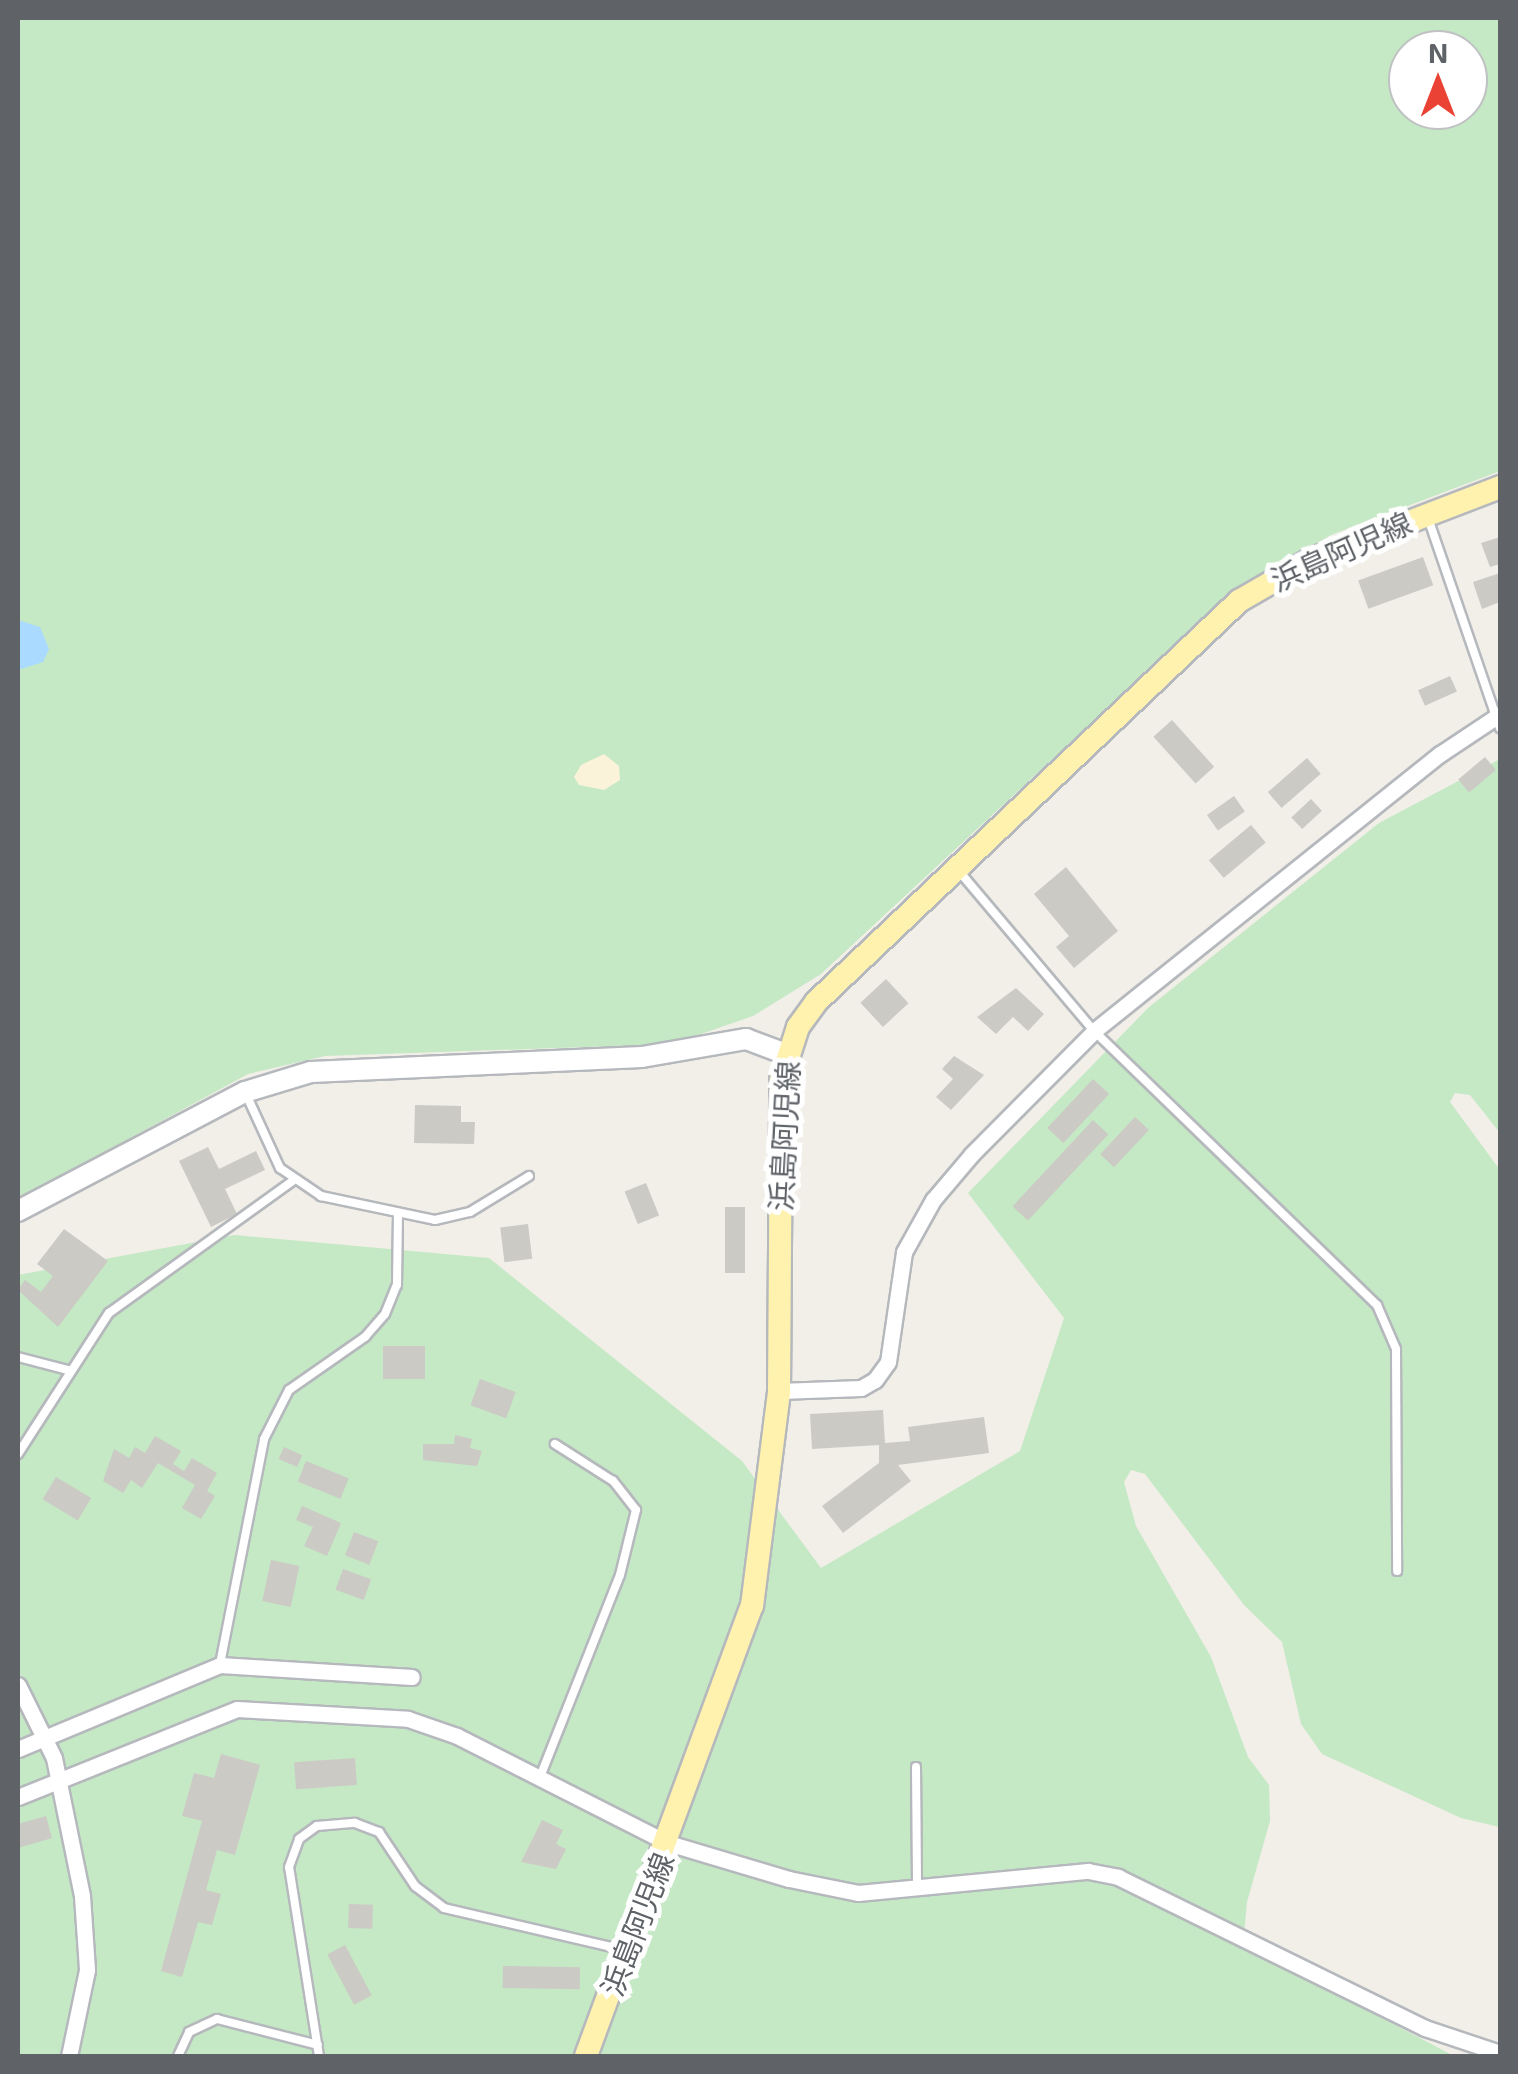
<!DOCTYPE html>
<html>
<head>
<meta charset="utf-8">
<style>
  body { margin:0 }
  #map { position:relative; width:1518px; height:2074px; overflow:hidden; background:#f1efe8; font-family:"Exo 2","Noto Sans JP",sans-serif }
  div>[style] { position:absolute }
  .green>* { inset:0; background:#c5e8c5 }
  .sand>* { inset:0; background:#fbf3d9 }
  .water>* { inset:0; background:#aadaff }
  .building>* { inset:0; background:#cccac5; transform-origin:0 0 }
  .roads { filter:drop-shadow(2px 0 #b5b8bc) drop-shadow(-2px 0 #b5b8bc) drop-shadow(0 2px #b5b8bc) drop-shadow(0 -2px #b5b8bc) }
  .lane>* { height:8px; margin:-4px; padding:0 4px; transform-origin:4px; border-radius:4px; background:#fff }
  .street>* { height:15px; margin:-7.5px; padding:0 7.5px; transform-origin:7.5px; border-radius:7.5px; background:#fff }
  .secondary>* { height:20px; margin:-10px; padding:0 10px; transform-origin:10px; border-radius:10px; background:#fff }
  .primary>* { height:22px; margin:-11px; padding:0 11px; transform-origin:11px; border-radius:11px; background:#fff2af }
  span { translate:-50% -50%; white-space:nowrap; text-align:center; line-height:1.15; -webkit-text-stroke:10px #fff; paint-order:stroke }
  .street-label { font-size:30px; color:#5f6368 }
  .frame { position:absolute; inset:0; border:20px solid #5f6368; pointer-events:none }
  .north { position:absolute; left:1388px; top:30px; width:100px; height:100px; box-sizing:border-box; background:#fff; border:2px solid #bfc1c3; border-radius:50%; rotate:0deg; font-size:28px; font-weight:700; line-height:40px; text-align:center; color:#5f6368 }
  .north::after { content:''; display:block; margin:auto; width:35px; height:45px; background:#ea4335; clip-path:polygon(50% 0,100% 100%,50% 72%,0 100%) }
</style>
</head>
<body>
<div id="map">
  <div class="green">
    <div style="clip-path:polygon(evenodd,18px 18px,1500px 18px,1500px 471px,1331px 535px,1231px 593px,821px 974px,753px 1016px,672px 1044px,325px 1056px,248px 1074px,18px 1199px,18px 18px,1408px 50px,1468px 50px,1468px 110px,1408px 110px,1408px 50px)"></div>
    <div style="clip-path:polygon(1500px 759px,1500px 1133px,1470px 1095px,1455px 1093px,1450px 1102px,1500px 1170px,1500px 1827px,1461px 1818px,1322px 1754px,1301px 1724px,1282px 1642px,1244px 1605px,1145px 1474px,1131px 1470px,1124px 1482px,1136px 1526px,1211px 1657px,1248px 1757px,1269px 1785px,1270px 1821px,1247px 1902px,1243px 1945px,1454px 2056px,18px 2056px,18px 1275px,235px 1235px,489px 1258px,742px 1461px,821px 1568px,1020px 1451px,1064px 1318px,968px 1193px,1148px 1008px,1379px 823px)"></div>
  </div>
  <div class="sand">
    <div style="clip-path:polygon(604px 754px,619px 766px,620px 780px,604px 790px,579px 785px,574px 777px,581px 765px)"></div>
  </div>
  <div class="water">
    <div style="clip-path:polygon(18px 620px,40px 627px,49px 649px,43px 662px,18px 670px)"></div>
  </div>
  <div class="building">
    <div style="clip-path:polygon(1500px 537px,1500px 564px,1490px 567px,1481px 543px)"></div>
    <div style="left:1423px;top:557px;width:30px;height:69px;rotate:70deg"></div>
    <div style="clip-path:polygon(1500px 573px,1500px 602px,1482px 609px,1473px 582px)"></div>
    <div style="left:1450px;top:676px;width:17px;height:35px;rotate:66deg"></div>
    <div style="left:1172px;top:720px;width:63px;height:25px;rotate:48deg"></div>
    <div style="left:1485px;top:757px;width:17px;height:35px;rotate:50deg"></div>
    <div style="left:1307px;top:758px;width:21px;height:52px;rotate:49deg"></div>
    <div style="left:1234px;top:796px;width:19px;height:33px;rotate:55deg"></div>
    <div style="left:1311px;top:799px;width:16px;height:27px;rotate:47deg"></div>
    <div style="left:1251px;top:825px;width:23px;height:55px;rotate:50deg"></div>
    <div style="clip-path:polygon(1066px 867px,1118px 931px,1074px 968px,1056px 947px,1069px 936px,1034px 894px)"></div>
    <div style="left:886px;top:979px;width:33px;height:35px;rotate:47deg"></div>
    <div style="clip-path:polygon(1016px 988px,1044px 1014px,1028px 1031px,1013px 1017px,996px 1034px,977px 1017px)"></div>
    <div style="clip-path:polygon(954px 1056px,984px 1075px,951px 1110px,936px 1097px,953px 1079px,942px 1069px)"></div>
    <div style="left:1093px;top:1079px;width:22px;height:67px;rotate:43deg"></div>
    <div style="clip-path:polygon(415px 1105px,461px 1106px,461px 1122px,475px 1122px,474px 1144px,414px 1143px)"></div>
    <div style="left:1135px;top:1117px;width:19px;height:51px;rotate:43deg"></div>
    <div style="left:1093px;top:1120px;width:21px;height:118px;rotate:43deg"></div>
    <div style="clip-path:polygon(208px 1147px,219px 1169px,256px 1151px,265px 1170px,225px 1189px,237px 1214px,211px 1227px,179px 1161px)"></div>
    <div style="left:646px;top:1183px;width:35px;height:23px;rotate:68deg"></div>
    <div style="left:725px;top:1207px;width:20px;height:66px"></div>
    <div style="left:528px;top:1224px;width:35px;height:28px;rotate:83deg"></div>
    <div style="clip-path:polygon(64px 1229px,108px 1261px,58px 1327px,18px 1290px,25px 1280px,41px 1292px,53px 1276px,37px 1264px)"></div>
    <div style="left:383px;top:1346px;width:42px;height:33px"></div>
    <div style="left:480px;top:1379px;width:38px;height:28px;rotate:20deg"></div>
    <div style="clip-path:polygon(883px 1410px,885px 1443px,910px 1441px,908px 1427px,984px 1417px,989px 1453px,898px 1465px,911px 1481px,843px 1533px,822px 1506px,879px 1463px,879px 1445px,812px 1449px,810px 1414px)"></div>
    <div style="clip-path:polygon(455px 1435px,472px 1439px,470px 1448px,482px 1451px,477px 1466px,423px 1460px,423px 1444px,454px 1444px)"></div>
    <div style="clip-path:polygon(155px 1436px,181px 1451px,173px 1464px,184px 1471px,192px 1458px,217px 1473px,207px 1491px,215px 1496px,201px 1519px,182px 1508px,195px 1485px,158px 1463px,142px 1488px,131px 1480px,123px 1493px,103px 1481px,114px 1449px,129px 1458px,135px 1447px,145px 1453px)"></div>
    <div style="left:284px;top:1447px;width:20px;height:13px;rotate:24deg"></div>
    <div style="left:306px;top:1461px;width:46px;height:22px;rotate:22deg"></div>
    <div style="left:56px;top:1477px;width:41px;height:26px;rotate:31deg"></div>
    <div style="clip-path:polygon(302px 1506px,341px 1523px,327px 1556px,304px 1546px,313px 1527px,296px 1520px)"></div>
    <div style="left:354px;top:1532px;width:26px;height:25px;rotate:21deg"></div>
    <div style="left:271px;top:1560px;width:29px;height:42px;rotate:12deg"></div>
    <div style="left:343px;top:1569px;width:30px;height:22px;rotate:20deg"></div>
    <div style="clip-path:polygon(221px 1754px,260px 1765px,235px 1855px,217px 1850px,206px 1890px,221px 1894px,212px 1925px,198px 1922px,182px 1977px,161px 1971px,202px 1821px,182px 1816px,194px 1773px,214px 1778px)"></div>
    <div style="left:355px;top:1758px;width:27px;height:61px;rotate:86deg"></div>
    <div style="clip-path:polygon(46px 1816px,52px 1838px,18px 1848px,18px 1824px)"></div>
    <div style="clip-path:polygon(542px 1820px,563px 1830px,556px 1844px,566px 1849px,556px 1869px,521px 1862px)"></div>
    <div style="left:349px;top:1904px;width:24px;height:24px;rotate:2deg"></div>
    <div style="left:345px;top:1945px;width:57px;height:20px;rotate:62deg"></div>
    <div style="left:503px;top:1966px;width:77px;height:22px;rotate:1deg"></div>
  </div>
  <div class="roads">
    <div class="lane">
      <div style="left:1428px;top:518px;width:222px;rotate:71.1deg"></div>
      <div style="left:958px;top:870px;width:211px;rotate:49.8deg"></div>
      <div style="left:1094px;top:1031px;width:394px;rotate:44.1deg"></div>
      <div style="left:1377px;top:1305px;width:48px;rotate:66.6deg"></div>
      <div style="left:1396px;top:1349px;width:222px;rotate:89.7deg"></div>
      <div style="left:245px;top:1092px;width:84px;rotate:65.3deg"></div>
      <div style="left:280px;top:1168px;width:50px;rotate:34.3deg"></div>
      <div style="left:321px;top:1196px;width:116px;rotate:11.9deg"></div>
      <div style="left:435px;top:1220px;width:36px;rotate:-13deg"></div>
      <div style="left:470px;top:1212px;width:69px;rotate:-31.4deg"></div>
      <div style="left:18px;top:1357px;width:52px;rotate:14.6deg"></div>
      <div style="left:18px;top:1454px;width:168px;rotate:-57.2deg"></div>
      <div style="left:109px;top:1313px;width:226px;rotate:-35.7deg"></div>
      <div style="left:220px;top:1664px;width:229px;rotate:-78.9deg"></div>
      <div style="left:264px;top:1439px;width:55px;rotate:-63deg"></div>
      <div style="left:289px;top:1390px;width:93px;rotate:-34.9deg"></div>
      <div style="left:365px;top:1337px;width:30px;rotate:-49deg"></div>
      <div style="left:385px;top:1314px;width:31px;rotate:-68deg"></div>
      <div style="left:397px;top:1285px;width:71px;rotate:-89.2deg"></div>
      <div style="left:916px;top:1767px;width:121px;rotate:89.5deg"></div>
      <div style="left:540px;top:1777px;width:217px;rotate:-68.4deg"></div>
      <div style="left:620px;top:1575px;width:67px;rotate:-76.2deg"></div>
      <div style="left:636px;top:1510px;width:37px;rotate:-128deg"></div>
      <div style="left:613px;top:1481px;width:69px;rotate:-147.5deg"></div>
      <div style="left:178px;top:2056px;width:26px;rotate:-65deg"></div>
      <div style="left:189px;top:2032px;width:31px;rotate:-25deg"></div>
      <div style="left:217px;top:2019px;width:104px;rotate:14.4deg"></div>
      <div style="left:319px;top:2056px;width:191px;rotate:-99deg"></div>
      <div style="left:289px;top:1867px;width:30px;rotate:-70deg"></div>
      <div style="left:299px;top:1839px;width:22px;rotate:-36deg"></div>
      <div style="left:317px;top:1826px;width:38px;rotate:-5deg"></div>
      <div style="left:355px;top:1823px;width:26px;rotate:21deg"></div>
      <div style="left:379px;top:1832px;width:65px;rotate:56.3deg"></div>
      <div style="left:415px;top:1886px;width:36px;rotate:37deg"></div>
      <div style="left:444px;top:1908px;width:185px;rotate:13.1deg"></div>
    </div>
    <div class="street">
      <div style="left:779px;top:1391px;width:82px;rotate:-2.1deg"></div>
      <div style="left:861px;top:1388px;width:16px;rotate:-30deg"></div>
      <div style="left:875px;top:1380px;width:22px;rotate:-54deg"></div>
      <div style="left:888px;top:1362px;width:111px;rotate:-81.7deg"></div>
      <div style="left:904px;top:1252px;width:60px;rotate:-60.9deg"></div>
      <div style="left:933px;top:1200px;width:60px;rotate:-49.7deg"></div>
      <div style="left:972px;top:1154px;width:173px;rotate:-45.2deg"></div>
      <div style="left:1094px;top:1031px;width:443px;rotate:-38.7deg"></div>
      <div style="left:1440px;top:754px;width:72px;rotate:-33.7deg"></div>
      <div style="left:18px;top:1685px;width:81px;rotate:63.7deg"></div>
      <div style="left:54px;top:1758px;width:141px;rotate:78.5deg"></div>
      <div style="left:82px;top:1896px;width:74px;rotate:86.1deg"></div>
      <div style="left:87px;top:1970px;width:88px;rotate:101.8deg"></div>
      <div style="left:18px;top:1749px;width:219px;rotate:-22.6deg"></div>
      <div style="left:220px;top:1665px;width:192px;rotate:3.6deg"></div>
      <div style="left:18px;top:1797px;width:236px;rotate:-21.9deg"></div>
      <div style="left:237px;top:1709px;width:171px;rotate:3.3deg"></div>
      <div style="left:408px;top:1719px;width:52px;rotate:19.1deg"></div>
      <div style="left:457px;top:1736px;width:237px;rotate:26.9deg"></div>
      <div style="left:668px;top:1843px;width:126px;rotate:16.6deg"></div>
      <div style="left:789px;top:1879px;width:70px;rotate:11.5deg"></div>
      <div style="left:858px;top:1893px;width:231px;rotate:-5.5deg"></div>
      <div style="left:1088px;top:1871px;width:31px;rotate:11deg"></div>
      <div style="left:1118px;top:1877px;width:342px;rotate:26.2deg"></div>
      <div style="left:1425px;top:2028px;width:79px;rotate:18.4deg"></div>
    </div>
    <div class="secondary">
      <div style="left:18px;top:1211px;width:256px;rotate:-27.7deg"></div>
      <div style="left:245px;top:1092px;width:69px;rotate:-16.9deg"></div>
      <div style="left:311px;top:1072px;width:331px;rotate:-2.6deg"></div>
      <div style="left:642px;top:1057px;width:106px;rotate:-9.8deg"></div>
      <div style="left:746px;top:1039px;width:43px;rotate:20.6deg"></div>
    </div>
    <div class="primary">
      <div style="left:586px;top:2056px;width:480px;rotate:-69.8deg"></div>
      <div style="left:752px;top:1606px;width:217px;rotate:-82.8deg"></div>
      <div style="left:779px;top:1391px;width:311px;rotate:-89.6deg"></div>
      <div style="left:781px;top:1080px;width:56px;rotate:-72.2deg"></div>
      <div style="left:798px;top:1027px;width:31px;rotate:-54deg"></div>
      <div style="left:816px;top:1002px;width:583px;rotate:-43.47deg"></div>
      <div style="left:1239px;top:601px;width:82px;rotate:-30deg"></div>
      <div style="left:1310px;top:560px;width:204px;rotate:-21deg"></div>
    </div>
  </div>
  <div class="street-label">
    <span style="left:1341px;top:551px;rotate:-24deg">浜島阿児線</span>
    <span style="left:784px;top:1136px;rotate:-87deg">浜島阿児線</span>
    <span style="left:637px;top:1924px;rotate:-69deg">浜島阿児線</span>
  </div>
  <div class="frame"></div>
  <div class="north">N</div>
</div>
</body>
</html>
